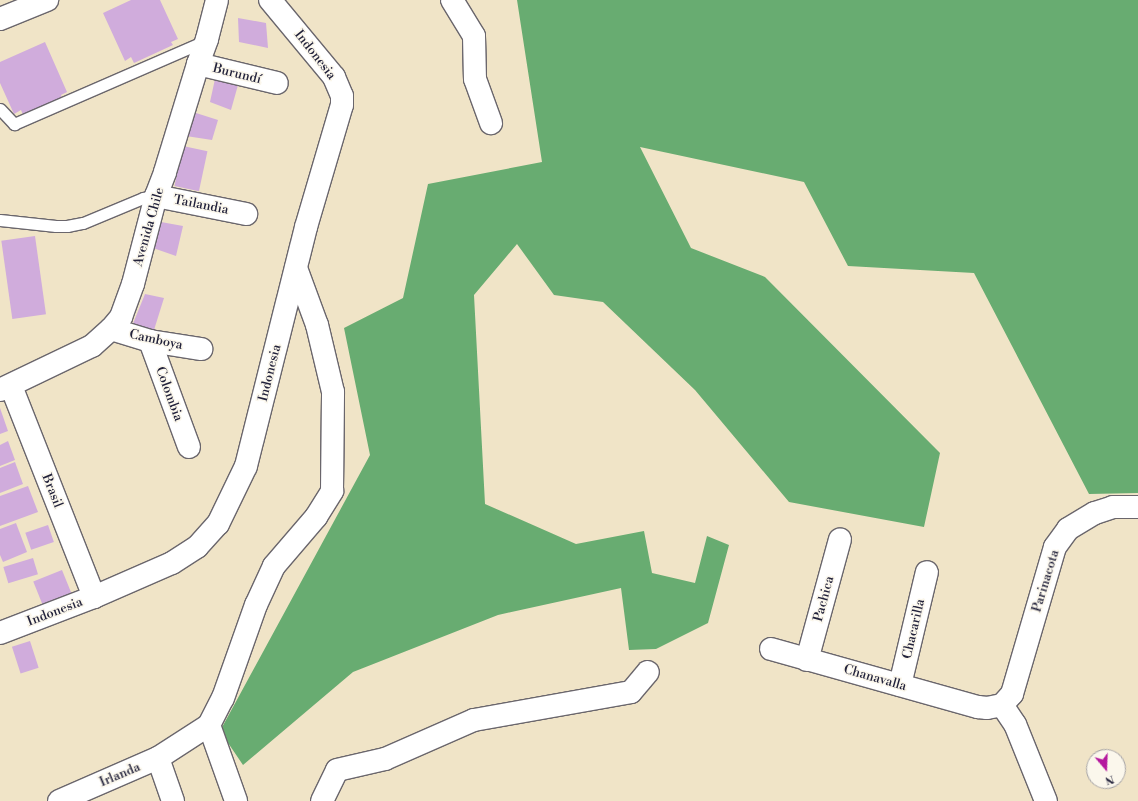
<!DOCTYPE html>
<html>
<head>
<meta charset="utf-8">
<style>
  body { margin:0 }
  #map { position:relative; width:1138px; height:801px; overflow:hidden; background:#f0e4c7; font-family:"Libre Bodoni",serif }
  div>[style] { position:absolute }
  .forest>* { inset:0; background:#68ac71 }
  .building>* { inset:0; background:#d0acdc; transform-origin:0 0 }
  .roads { filter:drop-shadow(1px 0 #6a666c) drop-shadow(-1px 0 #6a666c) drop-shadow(0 1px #6a666c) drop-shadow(0 -1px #6a666c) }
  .lane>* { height:11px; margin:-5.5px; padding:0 5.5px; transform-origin:5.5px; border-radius:5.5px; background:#fff }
  .street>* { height:22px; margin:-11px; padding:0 11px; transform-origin:11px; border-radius:11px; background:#fff }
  span { translate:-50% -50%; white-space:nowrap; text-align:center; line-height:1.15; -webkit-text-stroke:3px #fbf7ec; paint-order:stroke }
  .street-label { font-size:13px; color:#22223b }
  .north { position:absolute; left:1086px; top:749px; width:40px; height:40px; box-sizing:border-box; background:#fbf7ec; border:1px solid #a4a2a5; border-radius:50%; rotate:161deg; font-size:11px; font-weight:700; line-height:16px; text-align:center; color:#22223b }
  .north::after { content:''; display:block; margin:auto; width:14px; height:18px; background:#b5179e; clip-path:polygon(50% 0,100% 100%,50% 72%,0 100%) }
</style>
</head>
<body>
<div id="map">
  <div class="forest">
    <div style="clip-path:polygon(517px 0,1138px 0,1138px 493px,1089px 494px,974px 273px,848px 266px,804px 182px,640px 147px,691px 248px,765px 277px,940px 453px,924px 527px,789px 502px,695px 390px,603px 302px,554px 295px,517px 244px,474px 295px,485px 504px,576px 544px,644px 531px,652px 573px,695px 583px,707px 536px,729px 545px,708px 623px,656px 649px,629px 650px,621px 588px,498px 615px,353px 672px,243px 765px,220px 731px,370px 455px,344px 328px,403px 298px,428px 184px,542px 162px)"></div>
  </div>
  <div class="building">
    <div style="clip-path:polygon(131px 0,160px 0,178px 39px,171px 42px,173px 45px,134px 63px,131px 57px,125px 61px,103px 13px)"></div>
    <div style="clip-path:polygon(238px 18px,266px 23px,268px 48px,239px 42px)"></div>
    <div style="clip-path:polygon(45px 42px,67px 92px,61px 95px,62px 98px,23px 115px,21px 110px,14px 114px,0 83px,0 62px)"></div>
    <div style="clip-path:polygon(215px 79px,238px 85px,231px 110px,210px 102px)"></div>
    <div style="clip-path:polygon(196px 113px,218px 120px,212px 140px,186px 136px)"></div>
    <div style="left:183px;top:146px;width:25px;height:41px;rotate:12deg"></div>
    <div style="clip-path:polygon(161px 222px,183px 226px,176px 256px,153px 248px)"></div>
    <div style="left:35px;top:236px;width:79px;height:34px;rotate:82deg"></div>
    <div style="clip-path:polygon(145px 294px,164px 298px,154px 330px,132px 326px)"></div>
    <div style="clip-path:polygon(0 408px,8px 431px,0 434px)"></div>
    <div style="clip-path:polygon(8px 441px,15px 460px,0 466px,0 445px)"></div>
    <div style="clip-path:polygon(15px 462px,23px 484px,0 493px,0 468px)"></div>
    <div style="clip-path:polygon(28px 486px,38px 512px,0 526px,0 496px)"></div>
    <div style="clip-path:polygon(16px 523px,27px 552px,3px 562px,0 555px,0 529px)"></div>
    <div style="left:48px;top:525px;width:18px;height:24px;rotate:71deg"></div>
    <div style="left:33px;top:558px;width:17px;height:31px;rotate:73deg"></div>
    <div style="left:62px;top:570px;width:27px;height:31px;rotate:68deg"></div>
    <div style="left:30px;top:641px;width:28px;height:19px;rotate:72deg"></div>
  </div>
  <div class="roads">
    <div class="lane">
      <div style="left:0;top:109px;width:21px;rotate:47deg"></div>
      <div style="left:14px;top:124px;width:210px;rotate:-23.5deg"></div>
      <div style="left:0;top:220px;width:56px;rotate:6.1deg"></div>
      <div style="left:56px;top:226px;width:11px"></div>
      <div style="left:67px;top:226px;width:16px;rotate:-11deg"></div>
      <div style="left:83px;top:223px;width:65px;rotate:-22.6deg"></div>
      <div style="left:143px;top:198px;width:13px;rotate:-9deg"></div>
    </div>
    <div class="street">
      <div style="left:452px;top:0;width:42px;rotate:58.6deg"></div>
      <div style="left:474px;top:36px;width:43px;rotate:88.7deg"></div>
      <div style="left:475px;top:79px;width:47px;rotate:70deg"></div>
      <div style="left:0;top:19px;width:51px;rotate:-22deg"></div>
      <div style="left:198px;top:64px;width:81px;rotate:13.5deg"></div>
      <div style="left:156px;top:196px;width:92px;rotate:11.3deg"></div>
      <div style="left:111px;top:329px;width:41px;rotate:17.1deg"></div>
      <div style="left:150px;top:341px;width:52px;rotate:8.9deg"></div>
      <div style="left:150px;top:341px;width:113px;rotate:69.8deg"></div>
      <div style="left:11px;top:386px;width:227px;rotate:68.5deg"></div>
      <div style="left:0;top:390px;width:102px;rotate:-25.6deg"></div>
      <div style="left:92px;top:346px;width:25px;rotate:-42deg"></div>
      <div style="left:111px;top:329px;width:16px;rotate:-50deg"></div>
      <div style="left:121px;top:317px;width:35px;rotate:-70deg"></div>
      <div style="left:133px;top:284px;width:91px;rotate:-75.4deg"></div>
      <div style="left:156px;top:196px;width:26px;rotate:-69deg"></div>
      <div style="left:165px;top:172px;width:113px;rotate:-73deg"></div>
      <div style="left:198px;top:64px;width:27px;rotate:-70deg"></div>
      <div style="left:207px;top:39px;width:40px;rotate:-75.6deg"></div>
      <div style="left:0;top:633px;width:101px;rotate:-21deg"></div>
      <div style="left:94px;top:597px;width:85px;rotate:-23.6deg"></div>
      <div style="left:172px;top:563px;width:30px;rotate:-33deg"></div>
      <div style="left:197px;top:547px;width:31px;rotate:-48deg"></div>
      <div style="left:218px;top:524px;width:64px;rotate:-64.2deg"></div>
      <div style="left:246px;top:466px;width:246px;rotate:-75.9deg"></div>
      <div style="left:306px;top:227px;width:127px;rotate:-73.6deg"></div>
      <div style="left:342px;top:105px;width:9px;rotate:-90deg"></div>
      <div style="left:342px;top:96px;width:21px;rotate:-113deg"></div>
      <div style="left:334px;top:77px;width:100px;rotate:-129.7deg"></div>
      <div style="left:771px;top:649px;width:215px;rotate:15.7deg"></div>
      <div style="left:978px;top:707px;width:9px;rotate:6deg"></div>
      <div style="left:987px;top:708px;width:15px;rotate:-11deg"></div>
      <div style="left:1002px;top:705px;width:15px;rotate:-48deg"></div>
      <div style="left:1012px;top:694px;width:153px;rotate:-73.7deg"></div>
      <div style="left:1055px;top:547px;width:22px;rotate:-54deg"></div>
      <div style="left:1068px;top:529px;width:31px;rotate:-31deg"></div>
      <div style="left:1095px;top:513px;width:19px;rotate:-18deg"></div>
      <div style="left:1113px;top:507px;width:25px"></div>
      <div style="left:807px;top:660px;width:125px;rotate:-74.7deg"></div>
      <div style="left:900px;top:685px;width:116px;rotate:-76.6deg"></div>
      <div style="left:1002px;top:705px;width:23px;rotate:56deg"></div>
      <div style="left:1015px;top:724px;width:83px;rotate:68.1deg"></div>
      <div style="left:209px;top:725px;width:81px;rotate:70.4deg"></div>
      <div style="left:158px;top:758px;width:46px;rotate:70.8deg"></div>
      <div style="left:59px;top:801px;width:108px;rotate:-23.5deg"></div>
      <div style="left:158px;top:758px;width:61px;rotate:-32.9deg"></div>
      <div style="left:209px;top:725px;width:30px;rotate:-63deg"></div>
      <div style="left:223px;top:698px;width:99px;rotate:-70.5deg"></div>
      <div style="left:256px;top:605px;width:43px;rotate:-65.2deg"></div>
      <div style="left:274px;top:566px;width:65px;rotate:-49.4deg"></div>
      <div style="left:316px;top:517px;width:31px;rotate:-58deg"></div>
      <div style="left:332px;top:491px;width:99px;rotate:-89.4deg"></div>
      <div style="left:333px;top:392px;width:69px;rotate:-103.4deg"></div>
      <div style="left:317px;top:325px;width:61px;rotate:-110.2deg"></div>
      <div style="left:322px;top:801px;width:34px;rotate:-64deg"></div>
      <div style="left:337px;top:770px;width:49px;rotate:-12.9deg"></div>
      <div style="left:385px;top:759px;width:97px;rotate:-23.7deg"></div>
      <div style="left:474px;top:720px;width:159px;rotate:-10.1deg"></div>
      <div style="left:631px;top:692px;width:26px;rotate:-50deg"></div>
    </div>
  </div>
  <div class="street-label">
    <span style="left:315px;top:55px;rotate:52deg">Indonesia</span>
    <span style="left:237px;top:74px;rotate:14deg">Burundí</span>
    <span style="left:201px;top:205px;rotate:11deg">Tailandia</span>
    <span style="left:149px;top:227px;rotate:-74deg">Avenida Chile</span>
    <span style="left:156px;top:340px;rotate:12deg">Camboya</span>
    <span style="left:270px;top:373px;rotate:-76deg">Indonesia</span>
    <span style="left:169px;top:394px;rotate:70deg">Colombia</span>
    <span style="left:52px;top:491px;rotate:68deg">Brasil</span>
    <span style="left:1046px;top:581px;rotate:-73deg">Parinacota</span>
    <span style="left:824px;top:599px;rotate:-75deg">Pachica</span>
    <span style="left:55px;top:612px;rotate:-21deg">Indonesia</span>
    <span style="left:914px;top:629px;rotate:-77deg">Chacarilla</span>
    <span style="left:875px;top:678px;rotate:16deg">Chanavalla</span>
    <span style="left:120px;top:775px;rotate:-23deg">Irlanda</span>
  </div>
  <div class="north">N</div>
</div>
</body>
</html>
